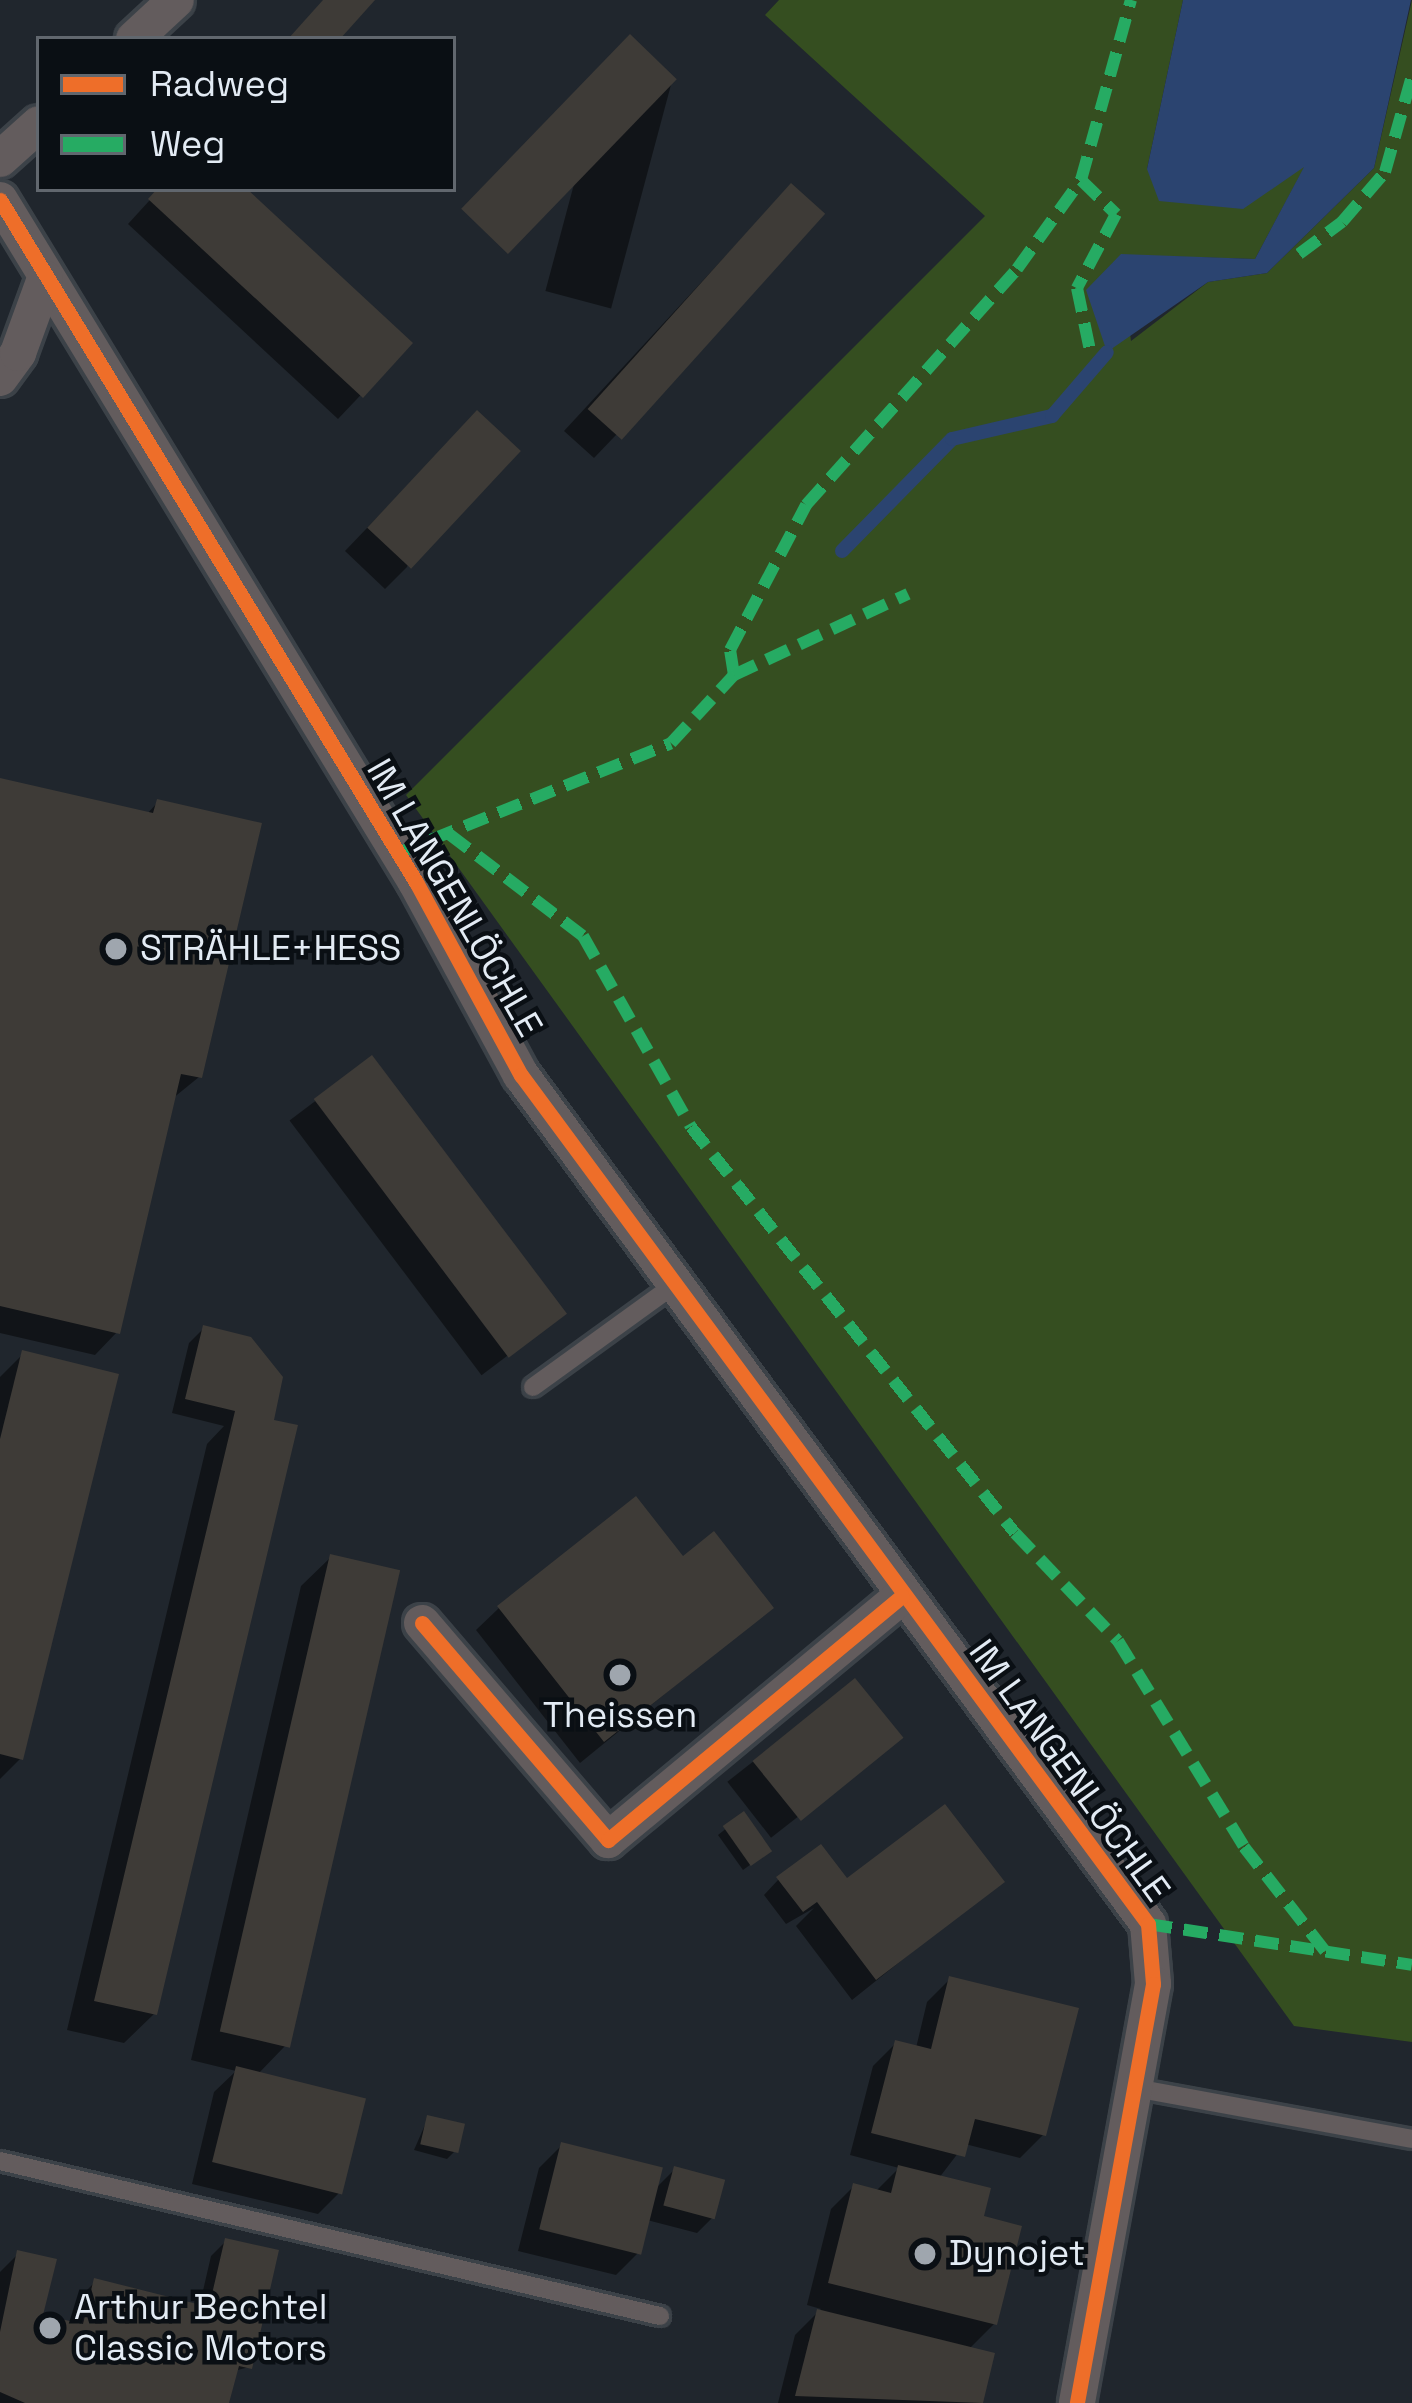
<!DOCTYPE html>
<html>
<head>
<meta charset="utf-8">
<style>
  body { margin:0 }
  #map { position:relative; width:1412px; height:2403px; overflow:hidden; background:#20262d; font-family:"Space Grotesk",sans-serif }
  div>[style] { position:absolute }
  .forest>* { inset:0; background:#354e20 }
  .water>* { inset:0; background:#2b4470 }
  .shadow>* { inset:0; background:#0007; transform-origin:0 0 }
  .stream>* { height:14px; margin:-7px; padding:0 7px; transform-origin:7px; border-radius:7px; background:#2b4470 }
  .building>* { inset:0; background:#3e3b37; transform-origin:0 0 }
  .roads { filter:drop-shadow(3px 0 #3c4248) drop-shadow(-3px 0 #3c4248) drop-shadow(0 3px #3c4248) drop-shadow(0 -3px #3c4248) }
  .lane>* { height:18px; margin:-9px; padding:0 9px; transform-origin:9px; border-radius:9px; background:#635c5d }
  .street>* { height:36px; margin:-18px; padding:0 18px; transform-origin:18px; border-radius:18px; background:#635c5d }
  .quiet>* { height:12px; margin-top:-6px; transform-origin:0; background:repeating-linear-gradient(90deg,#26ab63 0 24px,transparent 0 36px) }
  .cycleway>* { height:15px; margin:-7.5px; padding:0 7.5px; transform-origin:7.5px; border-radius:7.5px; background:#ee6e29 }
  .dots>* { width:33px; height:33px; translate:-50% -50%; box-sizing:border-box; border:6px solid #0a0f14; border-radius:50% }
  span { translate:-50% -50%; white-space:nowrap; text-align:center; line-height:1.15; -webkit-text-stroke:9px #0a0f14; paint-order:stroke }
  .street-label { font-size:36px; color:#e3ebf4 }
  .poi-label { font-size:36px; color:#e3ebf4 }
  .left { translate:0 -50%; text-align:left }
  .legend { position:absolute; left:36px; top:36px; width:420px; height:156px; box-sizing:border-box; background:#0a0f14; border:3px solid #61676e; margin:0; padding:15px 21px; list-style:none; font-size:36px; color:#e3ebf4 }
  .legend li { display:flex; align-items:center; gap:24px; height:60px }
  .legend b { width:60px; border:3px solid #61676e }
</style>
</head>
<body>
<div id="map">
  <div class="forest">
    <div style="clip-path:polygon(779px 0,1183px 0,1147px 169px,1306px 164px,1255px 259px,1120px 255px,1131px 341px,1208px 282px,1267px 273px,1374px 168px,1412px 0,1412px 2042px,1294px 2026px,406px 795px,985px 216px,765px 15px)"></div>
  </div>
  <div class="water">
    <div style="clip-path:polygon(1183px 0,1411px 0,1374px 168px,1267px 273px,1208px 282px,1107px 352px,1086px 290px,1121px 254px,1255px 259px,1304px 167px,1243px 209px,1159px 201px,1147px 169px)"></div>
  </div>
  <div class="shadow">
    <div style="left:607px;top:61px;width:68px;height:238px;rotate:15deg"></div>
    <div style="clip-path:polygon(160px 189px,243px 189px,409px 344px,338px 419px,128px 224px)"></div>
    <div style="clip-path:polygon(769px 209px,616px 435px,594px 458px,564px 431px)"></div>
    <div style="clip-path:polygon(455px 436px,407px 567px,385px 589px,345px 551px)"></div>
    <div style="clip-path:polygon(0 781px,146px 815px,158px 802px,199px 1077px,172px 1099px,117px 1332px,95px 1355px,0 1333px)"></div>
    <div style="left:371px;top:1059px;width:319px;height:102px;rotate:53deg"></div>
    <div style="clip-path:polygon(204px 1328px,249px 1339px,154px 2014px,124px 2043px,67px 2030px,207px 1444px,224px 1426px,172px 1413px,189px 1343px)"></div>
    <div style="clip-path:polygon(23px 1354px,21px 1758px,0 1779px,0 1377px)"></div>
    <div style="clip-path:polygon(331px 1557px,285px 2046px,257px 2075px,340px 2192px,318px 2214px,192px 2184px,214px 2092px,236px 2071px,191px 2060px,301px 1586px)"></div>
    <div style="clip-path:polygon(683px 1560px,770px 1608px,580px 1763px,476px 1630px,499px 1608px)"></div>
    <div style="left:855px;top:1682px;width:71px;height:162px;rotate:52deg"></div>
    <div style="clip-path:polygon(743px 1815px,761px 1857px,743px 1870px,718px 1835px)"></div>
    <div style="clip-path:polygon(778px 1880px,1001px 1881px,852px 2000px,796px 1926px,814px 1908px,786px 1924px,764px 1895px)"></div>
    <div style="clip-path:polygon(950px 1979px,1043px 2135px,1020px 2158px,965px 2144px,939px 2178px,980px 2218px,994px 2324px,968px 2350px,992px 2356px,980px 2403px,778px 2403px,795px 2335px,821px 2309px,807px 2305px,831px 2209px,853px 2187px,875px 2192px,899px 2168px,850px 2155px,873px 2066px,896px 2043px,916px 2048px,927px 2002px)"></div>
    <div style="clip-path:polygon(428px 2118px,454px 2152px,447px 2159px,414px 2150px)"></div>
    <div style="clip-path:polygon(562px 2145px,654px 2190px,675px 2169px,712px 2218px,697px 2233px,647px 2220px,638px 2253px,616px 2275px,518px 2251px,539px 2168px)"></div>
    <div style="clip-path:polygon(226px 2241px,249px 2367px,234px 2371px,226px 2403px,0 2403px,0 2272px,18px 2254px,40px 2317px,73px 2325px,80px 2297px,95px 2282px,199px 2308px,211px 2256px)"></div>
  </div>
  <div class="stream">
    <div style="left:842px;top:551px;width:157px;rotate:-45.5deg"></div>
    <div style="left:952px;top:439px;width:103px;rotate:-13deg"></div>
    <div style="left:1052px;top:416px;width:84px;rotate:-49.3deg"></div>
  </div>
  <div class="building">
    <div style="clip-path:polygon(323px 0,375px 0,340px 39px,288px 39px)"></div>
    <div style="left:630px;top:34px;width:65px;height:243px;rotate:44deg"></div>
    <div style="left:791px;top:183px;width:46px;height:304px;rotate:42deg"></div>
    <div style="clip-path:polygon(157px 189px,247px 189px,413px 343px,363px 398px,148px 199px)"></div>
    <div style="left:477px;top:410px;width:60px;height:161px;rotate:43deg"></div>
    <div style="clip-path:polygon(0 778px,153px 813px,157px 799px,262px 823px,202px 1078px,181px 1074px,120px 1334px,0 1306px)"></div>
    <div style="left:372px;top:1055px;width:324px;height:73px;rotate:53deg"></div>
    <div style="clip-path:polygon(203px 1325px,251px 1337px,283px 1377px,274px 1420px,298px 1425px,157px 2015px,94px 2001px,235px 1411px,185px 1399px)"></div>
    <div style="clip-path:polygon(22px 1350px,119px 1374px,23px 1760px,0 1754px,0 1439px)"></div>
    <div style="clip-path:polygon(636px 1496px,683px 1556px,714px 1531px,774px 1608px,604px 1742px,497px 1606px)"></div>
    <div style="left:330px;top:1554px;width:72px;height:490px;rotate:13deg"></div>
    <div style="left:855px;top:1678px;width:77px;height:132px;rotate:51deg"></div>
    <div style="clip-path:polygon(945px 1804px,1005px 1882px,876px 1980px,817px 1902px,803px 1912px,776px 1877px,821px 1844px,847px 1878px)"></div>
    <div style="left:744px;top:1811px;width:49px;height:26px;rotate:55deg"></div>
    <div style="clip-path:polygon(949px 1976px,1079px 2008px,1046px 2136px,975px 2119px,965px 2157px,871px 2133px,895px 2040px,931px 2049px)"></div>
    <div style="left:236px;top:2066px;width:134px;height:99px;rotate:14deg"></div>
    <div style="left:427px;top:2115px;width:39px;height:30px;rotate:13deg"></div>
    <div style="left:561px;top:2142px;width:105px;height:90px;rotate:14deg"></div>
    <div style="clip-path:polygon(898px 2165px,991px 2188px,984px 2216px,1022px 2226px,997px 2325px,828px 2283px,853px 2183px,891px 2193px)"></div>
    <div style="left:674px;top:2166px;width:53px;height:41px;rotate:15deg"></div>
    <div style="clip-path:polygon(225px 2238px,279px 2250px,252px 2369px,239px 2366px,229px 2403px,25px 2403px,0 2392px,0 2332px,17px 2250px,57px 2259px,43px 2315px,83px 2324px,94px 2278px,209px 2307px)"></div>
    <div style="clip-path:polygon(817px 2309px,995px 2353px,983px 2403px,795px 2396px)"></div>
  </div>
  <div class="roads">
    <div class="lane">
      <div style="left:533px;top:1387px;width:174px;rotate:-35.9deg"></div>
      <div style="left:1135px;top:2088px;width:282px;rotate:10.4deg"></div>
      <div style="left:0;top:2161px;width:678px;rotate:13.22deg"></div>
    </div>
    <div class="street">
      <div style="left:134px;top:39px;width:57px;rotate:-42.9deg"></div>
      <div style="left:0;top:159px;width:52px;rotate:-41.9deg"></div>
      <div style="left:0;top:200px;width:799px;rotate:58.62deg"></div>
      <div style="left:416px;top:882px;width:220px;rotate:61.5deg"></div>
      <div style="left:521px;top:1075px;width:1055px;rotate:53.55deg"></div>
      <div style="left:1148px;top:1924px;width:60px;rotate:85.2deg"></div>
      <div style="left:1153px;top:1984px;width:426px;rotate:100.3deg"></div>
      <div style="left:0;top:378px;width:31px;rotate:-54deg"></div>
      <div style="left:18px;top:353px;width:79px;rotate:-70deg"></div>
      <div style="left:422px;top:1623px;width:286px;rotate:49.4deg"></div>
      <div style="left:608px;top:1840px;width:382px;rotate:-39.7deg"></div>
    </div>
  </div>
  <div class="quiet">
    <div style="left:1081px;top:180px;width:49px;rotate:44.2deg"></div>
    <div style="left:1116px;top:214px;width:84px;rotate:117.8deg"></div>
    <div style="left:1077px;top:288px;width:63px;rotate:78.2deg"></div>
    <div style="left:1299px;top:254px;width:54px;rotate:-36.7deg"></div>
    <div style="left:1342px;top:222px;width:66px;rotate:-49.3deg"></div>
    <div style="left:1385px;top:172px;width:100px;rotate:-74.3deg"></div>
    <div style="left:734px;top:675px;width:25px;rotate:-99deg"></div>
    <div style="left:730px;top:650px;width:164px;rotate:-62.3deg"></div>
    <div style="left:806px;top:505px;width:317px;rotate:-48.2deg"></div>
    <div style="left:1017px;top:269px;width:110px;rotate:-54.3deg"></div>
    <div style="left:1081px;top:180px;width:187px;rotate:-74.5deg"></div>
    <div style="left:449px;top:834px;width:168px;rotate:37.3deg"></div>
    <div style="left:583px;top:936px;width:219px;rotate:60.5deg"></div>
    <div style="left:691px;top:1127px;width:519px;rotate:51.41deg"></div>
    <div style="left:1015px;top:1533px;width:149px;rotate:46.4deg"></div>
    <div style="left:1118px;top:1641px;width:241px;rotate:58.5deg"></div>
    <div style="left:1244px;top:1847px;width:132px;rotate:52.1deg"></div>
    <div style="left:398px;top:853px;width:294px;rotate:-21.9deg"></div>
    <div style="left:671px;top:743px;width:93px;rotate:-47.2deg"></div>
    <div style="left:734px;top:675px;width:192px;rotate:-25deg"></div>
    <div style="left:1148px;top:1924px;width:267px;rotate:8.8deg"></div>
  </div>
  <div class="cycleway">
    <div style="left:0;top:200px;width:799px;rotate:58.62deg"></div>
    <div style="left:416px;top:882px;width:220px;rotate:61.5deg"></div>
    <div style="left:521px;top:1075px;width:1055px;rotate:53.55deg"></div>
    <div style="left:1148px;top:1924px;width:60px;rotate:85.2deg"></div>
    <div style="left:1153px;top:1984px;width:426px;rotate:100.3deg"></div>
    <div style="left:422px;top:1623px;width:286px;rotate:49.4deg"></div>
    <div style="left:608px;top:1840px;width:382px;rotate:-39.7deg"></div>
  </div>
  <div class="dots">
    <div style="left:116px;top:949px;background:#9fa6ae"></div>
    <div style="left:620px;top:1675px;background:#9fa6ae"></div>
    <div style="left:925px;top:2254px;background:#9fa6ae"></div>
    <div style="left:50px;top:2328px;background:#9fa6ae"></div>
  </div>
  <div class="street-label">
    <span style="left:454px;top:898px;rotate:60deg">IM LANGENLÖCHLE</span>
    <span style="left:1069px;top:1771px;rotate:54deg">IM LANGENLÖCHLE</span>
  </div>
  <div class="poi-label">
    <span class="left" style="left:140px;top:949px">STRÄHLE+HESS</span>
    <span style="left:620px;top:1716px">Theissen</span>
    <span class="left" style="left:949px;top:2254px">Dynojet</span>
    <span class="left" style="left:74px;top:2328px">Arthur Bechtel<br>Classic Motors</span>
  </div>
  <ul class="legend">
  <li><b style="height:15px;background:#ee6e29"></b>Radweg</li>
  <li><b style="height:15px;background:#26ab63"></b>Weg</li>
  </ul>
</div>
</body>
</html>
